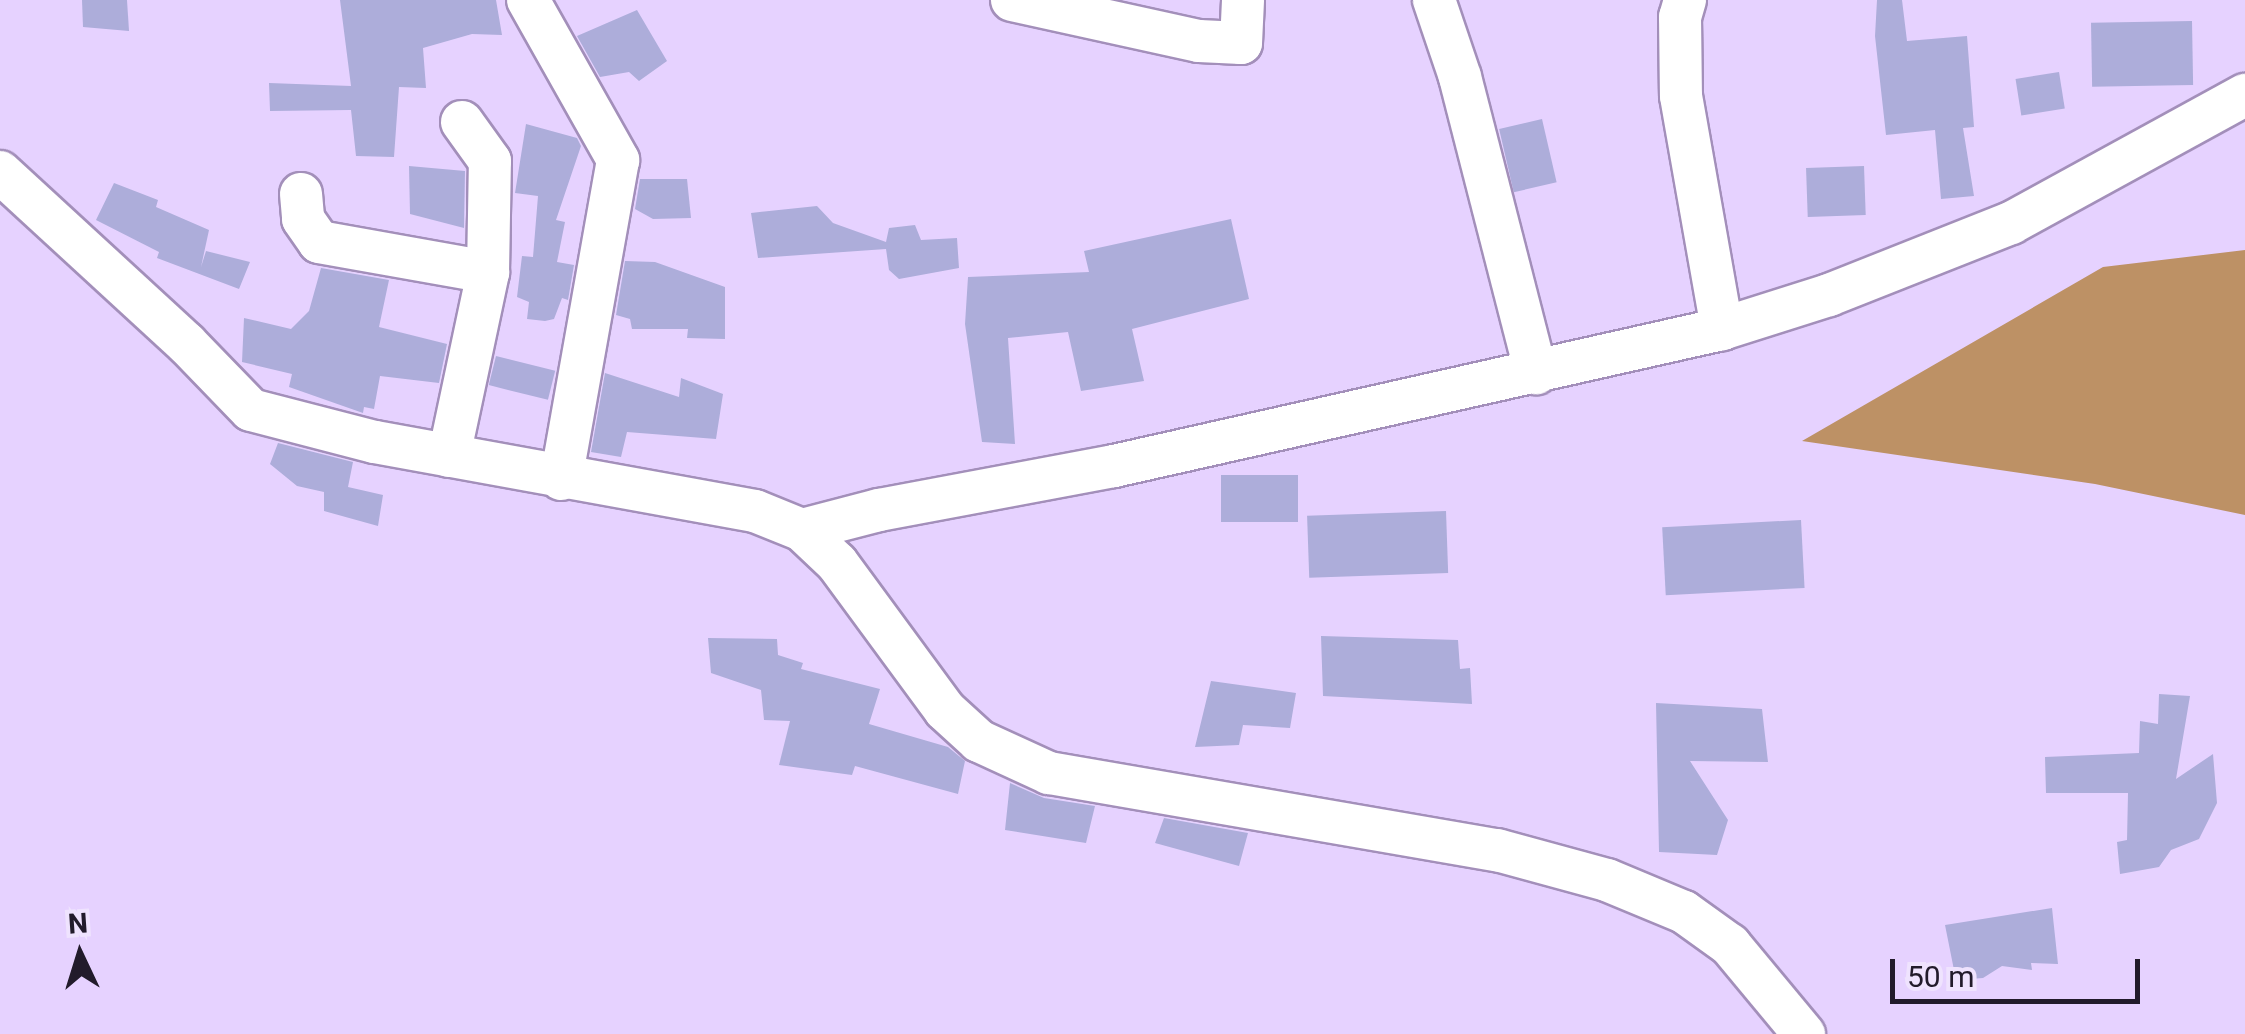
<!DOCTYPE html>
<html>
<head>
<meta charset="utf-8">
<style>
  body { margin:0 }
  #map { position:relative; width:2245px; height:1034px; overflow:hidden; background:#e6d2ff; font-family:Roboto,sans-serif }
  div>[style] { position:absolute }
  .forest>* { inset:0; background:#bd9165 }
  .building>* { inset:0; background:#adadda; transform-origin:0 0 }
  .roads { filter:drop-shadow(2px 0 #a38fba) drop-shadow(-2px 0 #a38fba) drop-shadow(0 2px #a38fba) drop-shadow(0 -2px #a38fba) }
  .minor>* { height:42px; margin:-21px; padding:0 21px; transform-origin:21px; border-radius:21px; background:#fff }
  span { translate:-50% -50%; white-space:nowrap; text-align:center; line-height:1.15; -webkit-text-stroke:9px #efe3fe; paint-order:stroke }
  .north { position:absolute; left:30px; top:904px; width:100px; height:100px; -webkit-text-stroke:8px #efe3fe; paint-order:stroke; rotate:356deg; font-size:28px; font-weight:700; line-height:40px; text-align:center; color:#221b2b }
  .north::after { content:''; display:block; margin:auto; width:35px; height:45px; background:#221b2b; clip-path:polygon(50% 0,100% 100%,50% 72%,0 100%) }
  .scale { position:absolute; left:1890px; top:959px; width:250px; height:45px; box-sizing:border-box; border:5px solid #221b2b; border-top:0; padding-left:12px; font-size:30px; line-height:35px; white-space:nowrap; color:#221b2b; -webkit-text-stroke:8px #efe3fe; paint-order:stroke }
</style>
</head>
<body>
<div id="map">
  <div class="forest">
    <div style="clip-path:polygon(2245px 250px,2245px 515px,2095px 484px,1802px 441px,2103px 267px)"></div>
  </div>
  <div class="building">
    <div style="clip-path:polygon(82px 0,127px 0,129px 31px,83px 27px)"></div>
    <div style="clip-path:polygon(340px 0,496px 0,502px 35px,472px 34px,423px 48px,426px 88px,399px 87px,394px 157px,356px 156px,351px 110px,270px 111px,269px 83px,351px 86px)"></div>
    <div style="clip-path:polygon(1877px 0,1902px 0,1907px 41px,1967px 36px,1974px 127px,1963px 128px,1974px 196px,1941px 199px,1935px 130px,1886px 135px,1875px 36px)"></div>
    <div style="clip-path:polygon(637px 10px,667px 61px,639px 81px,629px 72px,600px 77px,577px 36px)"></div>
    <div style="left:2192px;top:21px;width:64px;height:101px;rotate:89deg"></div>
    <div style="left:2059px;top:72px;width:37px;height:44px;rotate:81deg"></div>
    <div style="left:1542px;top:119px;width:65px;height:44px;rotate:77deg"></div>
    <div style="clip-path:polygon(526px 124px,577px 138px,581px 146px,556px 220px,565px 222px,557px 262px,574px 265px,568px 300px,562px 298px,554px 319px,545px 321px,527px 319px,529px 302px,517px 297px,522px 256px,533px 257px,538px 196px,515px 193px)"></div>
    <div style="clip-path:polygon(409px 166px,465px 171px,464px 228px,410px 214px)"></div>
    <div style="left:1864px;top:166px;width:49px;height:58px;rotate:88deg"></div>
    <div style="clip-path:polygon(640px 179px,687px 179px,691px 218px,653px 219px,635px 209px)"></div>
    <div style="clip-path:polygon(114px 183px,158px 200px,156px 207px,209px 230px,201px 267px,206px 251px,250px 262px,239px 289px,157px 258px,159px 252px,96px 220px)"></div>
    <div style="clip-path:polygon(817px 206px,833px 223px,886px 242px,889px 228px,915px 225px,921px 240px,957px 238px,959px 268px,899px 279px,889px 270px,886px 249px,758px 258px,751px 213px)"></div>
    <div style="clip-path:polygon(1231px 219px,1249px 299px,1132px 329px,1144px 381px,1081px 391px,1068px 332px,1008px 338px,1015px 444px,982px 442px,965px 324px,968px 277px,1089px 272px,1084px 251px)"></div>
    <div style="clip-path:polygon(625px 261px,655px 262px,725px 287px,725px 339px,687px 338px,688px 329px,632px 329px,630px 319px,616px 315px)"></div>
    <div style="clip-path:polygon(321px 268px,389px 280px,379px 327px,447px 344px,439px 383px,380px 376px,374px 409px,364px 407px,363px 413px,289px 387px,292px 374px,242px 362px,244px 318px,291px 329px,309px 311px)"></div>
    <div style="left:496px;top:356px;width:61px;height:30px;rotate:14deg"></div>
    <div style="clip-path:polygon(605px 373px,679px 397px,681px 378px,723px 394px,716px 439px,627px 432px,621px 457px,591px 452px)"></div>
    <div style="clip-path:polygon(278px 443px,353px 462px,348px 487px,383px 495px,378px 526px,324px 511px,324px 492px,297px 486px,270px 464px)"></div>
    <div style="left:1221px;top:475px;width:77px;height:47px"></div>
    <div style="left:1446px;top:511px;width:62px;height:139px;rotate:88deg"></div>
    <div style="left:1801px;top:520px;width:68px;height:139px;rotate:87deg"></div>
    <div style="clip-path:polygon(1321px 636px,1458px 640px,1460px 669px,1470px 668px,1472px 704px,1323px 696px)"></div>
    <div style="clip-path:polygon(708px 638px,777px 639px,778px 655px,803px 663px,801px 669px,880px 689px,869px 724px,948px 747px,965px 761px,958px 794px,855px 766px,852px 775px,779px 765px,790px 721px,764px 720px,761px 690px,711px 673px)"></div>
    <div style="clip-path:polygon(1211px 681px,1296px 693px,1290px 728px,1243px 725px,1239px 745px,1195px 747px)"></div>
    <div style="clip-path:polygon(2159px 694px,2190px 696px,2176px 779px,2213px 754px,2217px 803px,2199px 839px,2171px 850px,2159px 867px,2120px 874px,2117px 842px,2127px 840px,2128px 793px,2046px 793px,2045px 757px,2139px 753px,2140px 721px,2158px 724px)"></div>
    <div style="clip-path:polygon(1656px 703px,1762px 709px,1768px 762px,1690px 761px,1728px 820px,1717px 855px,1659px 852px)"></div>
    <div style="clip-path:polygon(1010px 783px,1044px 798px,1095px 806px,1086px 843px,1005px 830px)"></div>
    <div style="clip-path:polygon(1164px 818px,1248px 833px,1239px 866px,1155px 843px)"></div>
    <div style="clip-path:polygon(2052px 908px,2058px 964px,2031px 963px,2032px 970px,2002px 966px,1983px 978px,1956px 980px,1945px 925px)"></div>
  </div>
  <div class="roads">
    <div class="minor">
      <div style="left:528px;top:0;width:184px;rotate:60.6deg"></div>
      <div style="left:618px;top:160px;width:324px;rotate:100.1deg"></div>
      <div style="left:1012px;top:0;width:191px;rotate:12.4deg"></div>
      <div style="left:1199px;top:41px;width:42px;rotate:2.7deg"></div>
      <div style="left:1241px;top:43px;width:43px;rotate:-87.3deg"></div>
      <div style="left:1434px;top:0;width:81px;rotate:71.3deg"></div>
      <div style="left:1460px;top:77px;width:306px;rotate:75.6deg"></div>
      <div style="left:1685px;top:0;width:18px;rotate:106deg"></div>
      <div style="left:1680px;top:17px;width:79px;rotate:89.3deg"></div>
      <div style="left:1681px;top:96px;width:237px;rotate:80deg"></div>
      <div style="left:0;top:172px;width:253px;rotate:42.6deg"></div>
      <div style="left:186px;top:343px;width:93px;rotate:45.9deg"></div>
      <div style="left:251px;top:410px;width:128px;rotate:14.5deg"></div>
      <div style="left:375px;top:442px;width:386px;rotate:10.3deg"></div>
      <div style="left:755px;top:511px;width:51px;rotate:22deg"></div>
      <div style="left:802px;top:530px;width:48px;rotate:43.3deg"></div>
      <div style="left:837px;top:563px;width:182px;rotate:53.7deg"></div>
      <div style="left:945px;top:710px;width:46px;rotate:42.4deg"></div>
      <div style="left:979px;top:741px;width:77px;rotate:24.6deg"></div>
      <div style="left:1049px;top:773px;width:455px;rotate:9.8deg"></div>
      <div style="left:1497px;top:850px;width:114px;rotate:15.3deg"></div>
      <div style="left:1607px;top:880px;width:83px;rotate:22.6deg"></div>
      <div style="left:1684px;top:912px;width:57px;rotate:35.7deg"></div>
      <div style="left:1730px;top:945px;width:116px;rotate:50.3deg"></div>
      <div style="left:301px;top:194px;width:25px;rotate:85deg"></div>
      <div style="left:303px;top:219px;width:28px;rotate:55deg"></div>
      <div style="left:319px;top:242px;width:172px;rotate:10.1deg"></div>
      <div style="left:449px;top:456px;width:188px;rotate:-78deg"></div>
      <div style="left:488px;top:272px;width:111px;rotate:-89deg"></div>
      <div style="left:490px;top:161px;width:48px;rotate:-125.7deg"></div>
      <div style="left:802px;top:530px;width:80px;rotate:-14.6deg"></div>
      <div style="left:879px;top:510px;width:239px;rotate:-10.6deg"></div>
      <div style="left:1114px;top:466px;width:623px;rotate:-12.7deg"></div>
      <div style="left:1722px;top:329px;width:112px;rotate:-17.6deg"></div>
      <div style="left:1829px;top:295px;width:196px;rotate:-21.6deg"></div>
      <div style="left:2011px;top:223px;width:267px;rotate:-28.7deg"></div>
    </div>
  </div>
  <div class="north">N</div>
  <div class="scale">50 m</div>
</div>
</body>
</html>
